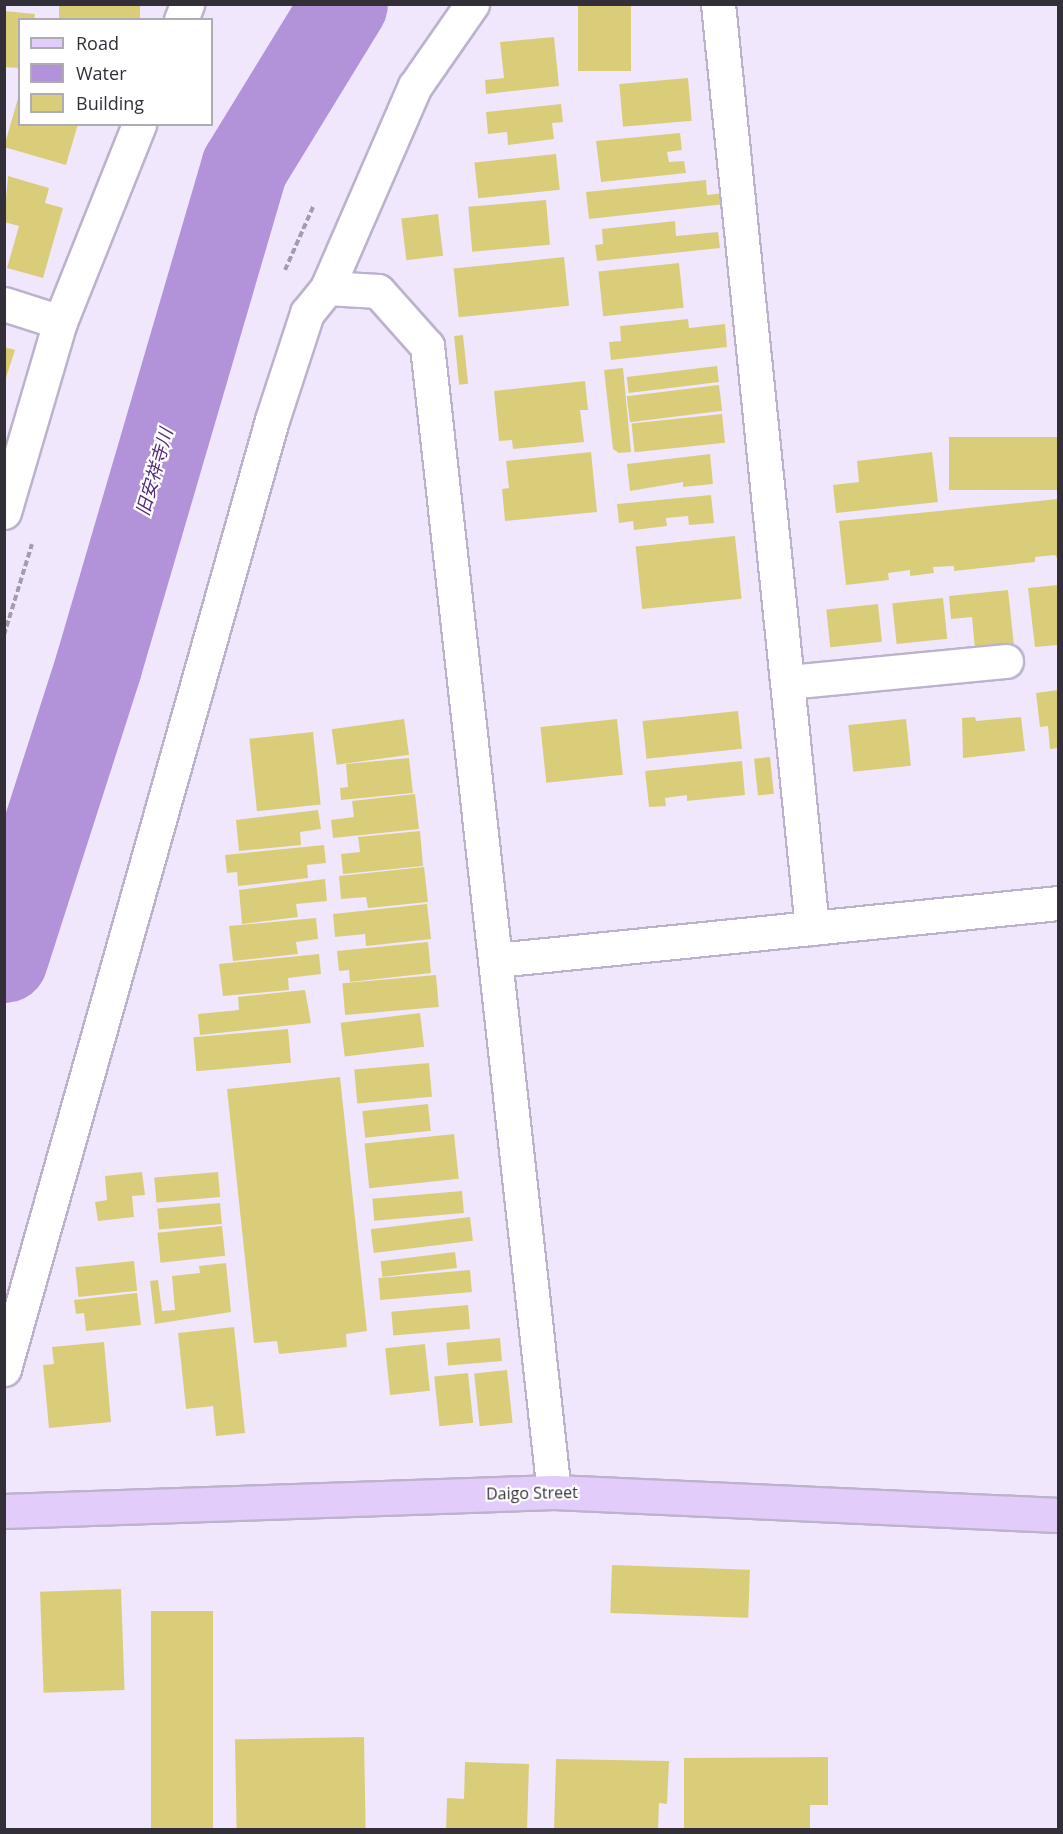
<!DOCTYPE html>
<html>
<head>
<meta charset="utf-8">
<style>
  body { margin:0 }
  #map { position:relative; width:1063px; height:1834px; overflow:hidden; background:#f0e7fd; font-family:"Open Sans","Noto Sans JP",sans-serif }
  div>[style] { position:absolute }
  .water>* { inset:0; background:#b292d8 }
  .river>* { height:87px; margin:-43.5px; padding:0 43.5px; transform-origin:43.5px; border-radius:43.5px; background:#b292d8 }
  .building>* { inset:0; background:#dacd7a; transform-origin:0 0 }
  .path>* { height:4px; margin-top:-2px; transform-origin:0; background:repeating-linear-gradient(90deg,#a39cae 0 6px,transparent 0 9px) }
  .roads { filter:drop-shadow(2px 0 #bdb2cc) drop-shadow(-2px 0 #bdb2cc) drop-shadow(0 2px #bdb2cc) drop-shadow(0 -2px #bdb2cc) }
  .minor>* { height:33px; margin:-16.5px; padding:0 16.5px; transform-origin:16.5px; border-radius:16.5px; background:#fff }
  .major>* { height:33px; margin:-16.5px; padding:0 16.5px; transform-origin:16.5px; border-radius:16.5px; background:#e1ccfa }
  span { translate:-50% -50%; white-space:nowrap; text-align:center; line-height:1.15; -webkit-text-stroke:4.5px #fff; paint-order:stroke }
  .street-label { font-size:16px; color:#332f39 }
  .water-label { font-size:18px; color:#53287a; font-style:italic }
  .frame { position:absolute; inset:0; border:6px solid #332f39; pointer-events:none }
  .legend { position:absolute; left:18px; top:18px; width:195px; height:108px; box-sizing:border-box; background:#fff; border:2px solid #adacb0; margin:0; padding:8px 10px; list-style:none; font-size:18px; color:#332f39 }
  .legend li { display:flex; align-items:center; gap:12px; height:30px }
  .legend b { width:30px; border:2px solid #adacb0 }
</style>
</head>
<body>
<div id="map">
  <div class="water">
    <div style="clip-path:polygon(300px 5px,336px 5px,282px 120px,215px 227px,176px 338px,5px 1001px,5px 886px,44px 708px,69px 647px,84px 586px,102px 538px,132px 407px,221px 154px)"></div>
  </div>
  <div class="river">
    <div style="left:4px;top:959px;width:308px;rotate:-72.2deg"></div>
    <div style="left:98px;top:666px;width:520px;rotate:-73.69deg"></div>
    <div style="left:244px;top:167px;width:191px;rotate:-58.5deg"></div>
  </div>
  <div class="building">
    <div style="left:59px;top:4px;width:81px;height:16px"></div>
    <div style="left:578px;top:4px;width:53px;height:67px"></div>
    <div style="clip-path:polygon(4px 11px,35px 14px,34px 20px,20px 20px,20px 68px,4px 67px)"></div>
    <div style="clip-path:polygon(554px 37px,559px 86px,486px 94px,485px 80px,504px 78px,500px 42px)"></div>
    <div style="left:688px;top:78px;width:43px;height:69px;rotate:85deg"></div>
    <div style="clip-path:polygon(19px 95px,20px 124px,78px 124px,66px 165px,4px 147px)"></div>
    <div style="clip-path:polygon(561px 104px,563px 122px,552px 123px,554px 139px,508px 145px,507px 132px,488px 134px,486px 112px)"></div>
    <div style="clip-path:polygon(680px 133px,682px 150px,667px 152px,669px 162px,684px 161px,686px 173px,601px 182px,596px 141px)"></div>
    <div style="left:556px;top:154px;width:36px;height:82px;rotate:84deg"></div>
    <div style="clip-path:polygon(8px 176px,49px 188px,45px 203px,63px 208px,43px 278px,7px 268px,19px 226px,4px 222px)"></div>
    <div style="clip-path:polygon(706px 180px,707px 195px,724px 193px,725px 204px,589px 219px,586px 192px)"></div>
    <div style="left:546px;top:200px;width:45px;height:78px;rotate:85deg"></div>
    <div style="left:438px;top:214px;width:42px;height:37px;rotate:83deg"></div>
    <div style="clip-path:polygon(675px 221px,676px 236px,718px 232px,720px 248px,597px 261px,595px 245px,603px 244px,602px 229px)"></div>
    <div style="left:564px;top:257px;width:49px;height:111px;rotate:84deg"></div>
    <div style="left:679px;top:263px;width:45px;height:81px;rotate:84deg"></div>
    <div style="clip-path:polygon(688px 319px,689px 328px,725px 324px,727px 347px,611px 360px,609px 342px,621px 341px,620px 326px)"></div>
    <div style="left:463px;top:335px;width:49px;height:9px;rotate:84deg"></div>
    <div style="clip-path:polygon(4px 347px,15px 350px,5px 381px,4px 381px)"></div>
    <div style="left:717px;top:366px;width:16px;height:91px;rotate:83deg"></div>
    <div style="clip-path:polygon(623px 368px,631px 452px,619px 453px,613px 449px,604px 370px)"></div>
    <div style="clip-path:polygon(585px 381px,588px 410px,580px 410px,584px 442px,513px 449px,512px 440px,499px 441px,494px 391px)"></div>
    <div style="left:719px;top:385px;width:26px;height:93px;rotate:83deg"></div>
    <div style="left:722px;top:414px;width:29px;height:91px;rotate:84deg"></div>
    <div style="left:1058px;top:437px;width:53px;height:109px;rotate:90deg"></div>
    <div style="clip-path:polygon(591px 452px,597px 512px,505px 521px,502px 489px,509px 488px,506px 461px)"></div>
    <div style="clip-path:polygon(932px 452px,938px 502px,836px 513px,833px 485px,859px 482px,857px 461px)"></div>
    <div style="clip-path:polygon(710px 454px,713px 484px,683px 487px,683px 482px,630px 491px,627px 464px)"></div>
    <div style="clip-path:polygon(711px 495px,714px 523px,689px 525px,688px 516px,666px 518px,667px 526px,634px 530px,633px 521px,619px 523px,617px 504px)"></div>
    <div style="clip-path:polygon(1058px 499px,1058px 559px,1055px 555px,1035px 557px,1035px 562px,954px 571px,954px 566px,933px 567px,934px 573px,910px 576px,910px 570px,888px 573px,889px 580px,846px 585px,839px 521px)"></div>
    <div style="left:735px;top:536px;width:63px;height:100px;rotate:84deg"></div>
    <div style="clip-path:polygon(1058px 585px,1058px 645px,1035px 647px,1028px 588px)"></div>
    <div style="clip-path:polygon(1008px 590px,1014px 646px,975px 650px,972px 617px,951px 619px,949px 596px)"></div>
    <div style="left:943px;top:598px;width:41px;height:51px;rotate:84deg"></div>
    <div style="left:878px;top:604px;width:38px;height:52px;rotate:84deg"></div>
    <div style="clip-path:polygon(1058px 690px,1058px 748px,1050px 749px,1048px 726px,1040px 727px,1036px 693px)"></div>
    <div style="left:738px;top:711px;width:38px;height:96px;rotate:84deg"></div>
    <div style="clip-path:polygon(975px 717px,976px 721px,1021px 717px,1025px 751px,963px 758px,962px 718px)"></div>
    <div style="left:404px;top:719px;width:36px;height:73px;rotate:82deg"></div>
    <div style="left:617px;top:719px;width:56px;height:77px;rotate:84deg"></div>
    <div style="left:906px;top:719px;width:47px;height:58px;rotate:84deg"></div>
    <div style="left:313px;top:732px;width:73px;height:64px;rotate:84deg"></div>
    <div style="left:770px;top:757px;width:37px;height:16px;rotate:84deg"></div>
    <div style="clip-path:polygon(409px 758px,413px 793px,341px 800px,340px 788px,348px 787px,346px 764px)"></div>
    <div style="clip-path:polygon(742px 761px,745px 795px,687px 801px,687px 795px,665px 798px,666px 806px,649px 807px,645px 771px)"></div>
    <div style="clip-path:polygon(415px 794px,419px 829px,333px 838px,331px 820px,354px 817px,352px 801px)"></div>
    <div style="clip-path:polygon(318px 810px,321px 829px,300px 832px,301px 845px,239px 851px,236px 820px)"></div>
    <div style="clip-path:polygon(420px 831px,423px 866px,343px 874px,341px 854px,360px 852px,358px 837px)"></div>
    <div style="clip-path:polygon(324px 845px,326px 863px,307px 865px,308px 878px,238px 886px,237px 872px,227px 873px,225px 855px)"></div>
    <div style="clip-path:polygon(424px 867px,428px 902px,368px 908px,366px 897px,341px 899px,339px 876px)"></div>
    <div style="clip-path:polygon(325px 879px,327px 901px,296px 904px,298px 917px,242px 924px,239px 890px)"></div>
    <div style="clip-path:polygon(427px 904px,431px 939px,366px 946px,365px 934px,335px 937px,333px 914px)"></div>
    <div style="clip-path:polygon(316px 918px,318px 939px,296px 942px,298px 954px,233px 961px,229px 926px)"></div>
    <div style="clip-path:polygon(428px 942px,431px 973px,350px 982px,349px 970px,339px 971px,337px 951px)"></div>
    <div style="clip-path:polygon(319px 954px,321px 974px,288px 978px,289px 990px,223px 996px,219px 964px)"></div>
    <div style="left:436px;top:975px;width:32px;height:94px;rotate:85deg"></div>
    <div style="clip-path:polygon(305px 990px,311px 1023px,200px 1035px,198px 1014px,239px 1010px,238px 997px)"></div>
    <div style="left:420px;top:1013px;width:34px;height:80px;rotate:83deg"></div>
    <div style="left:288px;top:1029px;width:34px;height:95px;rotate:85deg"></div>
    <div style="left:429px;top:1063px;width:34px;height:75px;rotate:85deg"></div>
    <div style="clip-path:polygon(340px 1077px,367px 1331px,346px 1334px,347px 1347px,279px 1354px,277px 1341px,254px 1343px,227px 1089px)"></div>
    <div style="left:428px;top:1104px;width:27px;height:66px;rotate:84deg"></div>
    <div style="left:454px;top:1134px;width:45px;height:90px;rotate:84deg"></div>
    <div style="clip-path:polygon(142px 1172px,145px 1195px,132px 1196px,134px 1217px,98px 1221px,95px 1202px,107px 1200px,105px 1176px)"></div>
    <div style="left:218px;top:1172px;width:25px;height:64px;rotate:85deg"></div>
    <div style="left:462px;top:1191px;width:22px;height:90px;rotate:85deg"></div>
    <div style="left:220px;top:1203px;width:21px;height:63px;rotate:85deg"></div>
    <div style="left:470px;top:1217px;width:24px;height:100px;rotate:83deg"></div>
    <div style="left:222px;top:1226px;width:30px;height:65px;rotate:84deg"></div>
    <div style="left:455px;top:1252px;width:16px;height:75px;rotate:83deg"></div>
    <div style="left:134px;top:1261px;width:30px;height:59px;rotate:84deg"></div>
    <div style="clip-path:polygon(226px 1263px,231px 1312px,155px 1324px,150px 1281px,158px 1280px,162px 1311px,175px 1310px,172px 1276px,200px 1273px,199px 1266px)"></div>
    <div style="left:470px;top:1270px;width:22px;height:92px;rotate:85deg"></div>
    <div style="clip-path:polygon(137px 1293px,141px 1325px,86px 1331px,84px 1313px,76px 1314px,74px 1300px)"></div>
    <div style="left:468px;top:1305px;width:24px;height:77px;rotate:85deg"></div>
    <div style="clip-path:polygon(234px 1327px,245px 1433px,216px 1436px,213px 1406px,186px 1409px,178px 1333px)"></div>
    <div style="left:500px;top:1338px;width:23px;height:54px;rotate:85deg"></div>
    <div style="clip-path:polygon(104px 1342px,111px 1422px,49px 1428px,43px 1365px,54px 1364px,52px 1347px)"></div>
    <div style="left:425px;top:1344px;width:47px;height:40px;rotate:84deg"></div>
    <div style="left:507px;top:1370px;width:53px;height:33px;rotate:84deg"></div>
    <div style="left:468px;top:1373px;width:50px;height:34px;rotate:84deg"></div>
    <div style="left:612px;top:1565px;width:138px;height:48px;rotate:2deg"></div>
    <div style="left:121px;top:1589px;width:101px;height:81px;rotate:88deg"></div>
    <div style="left:151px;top:1611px;width:62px;height:219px"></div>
    <div style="left:364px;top:1737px;width:91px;height:129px;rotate:89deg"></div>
    <div style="clip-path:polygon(828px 1757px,828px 1805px,810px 1805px,810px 1830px,684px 1830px,684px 1758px)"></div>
    <div style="clip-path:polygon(556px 1759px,669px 1761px,667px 1804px,659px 1803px,658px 1830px,554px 1830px)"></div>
    <div style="clip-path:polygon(465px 1762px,529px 1764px,527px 1830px,446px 1830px,447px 1798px,464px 1799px)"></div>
  </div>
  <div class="path">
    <div style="left:285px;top:270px;width:71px;rotate:-66deg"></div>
    <div style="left:4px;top:635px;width:95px;rotate:-72.9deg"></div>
  </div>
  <div class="roads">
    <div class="minor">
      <div style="left:718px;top:4px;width:929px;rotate:84.19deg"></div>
      <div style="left:181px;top:20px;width:17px;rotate:-69deg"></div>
      <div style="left:327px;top:288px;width:51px;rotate:3.4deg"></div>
      <div style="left:378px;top:291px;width:74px;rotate:48.3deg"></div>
      <div style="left:427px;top:346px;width:1153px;rotate:83.68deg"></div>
      <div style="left:4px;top:304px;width:59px;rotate:17.8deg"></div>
      <div style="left:4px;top:512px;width:198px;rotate:-73.6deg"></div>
      <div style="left:60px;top:322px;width:213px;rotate:-68.2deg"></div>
      <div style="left:788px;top:682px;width:219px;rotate:-5.5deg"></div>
      <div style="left:496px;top:960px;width:565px;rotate:-5.79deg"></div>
      <div style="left:4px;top:1369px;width:986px;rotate:-74.23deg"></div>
      <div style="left:272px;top:420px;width:113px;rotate:-71.9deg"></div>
      <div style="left:307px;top:313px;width:32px;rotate:-51deg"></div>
      <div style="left:327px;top:288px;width:220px;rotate:-66.5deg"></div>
      <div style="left:415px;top:86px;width:100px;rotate:-55.2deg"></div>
    </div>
    <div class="major">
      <div style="left:4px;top:1511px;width:550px;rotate:-1.98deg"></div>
      <div style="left:554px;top:1492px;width:505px;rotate:2.61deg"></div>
    </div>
  </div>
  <div class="street-label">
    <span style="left:532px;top:1493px;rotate:-1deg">Daigo Street</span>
  </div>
  <div class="water-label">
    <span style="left:154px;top:472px;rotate:-74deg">旧安祥寺川</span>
  </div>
  <div class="frame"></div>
  <ul class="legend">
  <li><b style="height:8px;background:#e1ccfa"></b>Road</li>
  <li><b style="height:16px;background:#b292d8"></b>Water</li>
  <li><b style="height:16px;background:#dacd7a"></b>Building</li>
  </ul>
</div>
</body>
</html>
